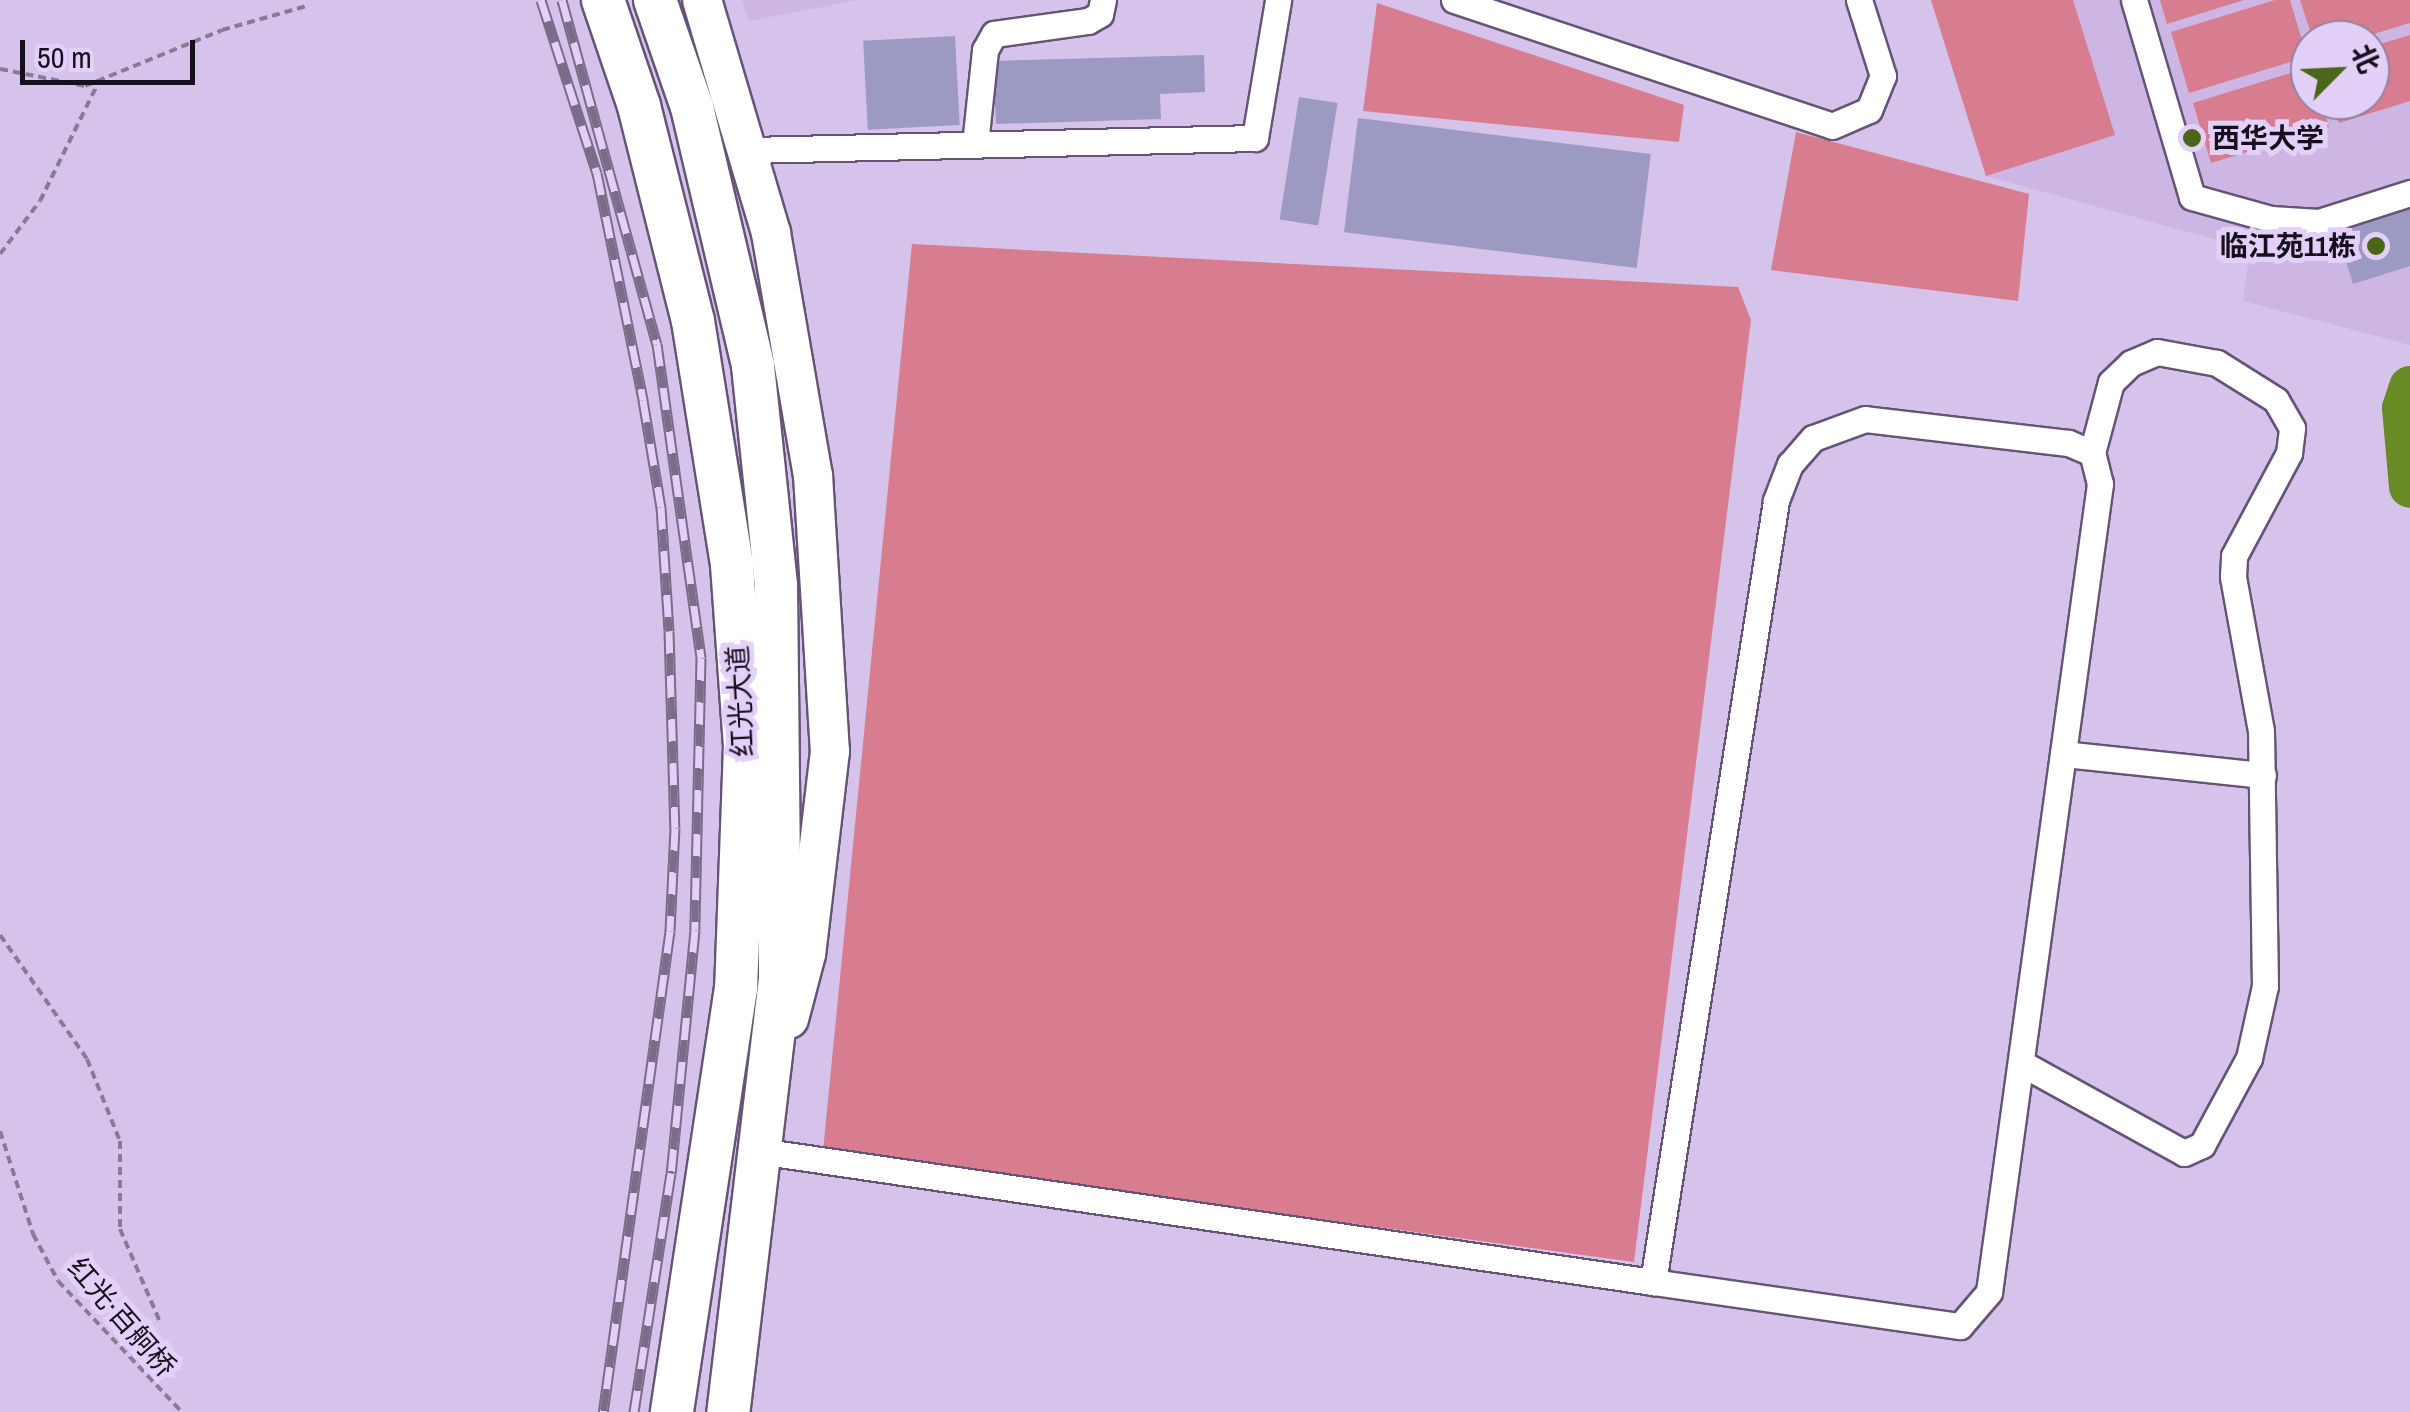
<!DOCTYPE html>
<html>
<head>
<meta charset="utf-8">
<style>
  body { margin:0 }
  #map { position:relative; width:2410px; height:1412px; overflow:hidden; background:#d6c3eb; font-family:"Archivo Narrow","Noto Sans SC",sans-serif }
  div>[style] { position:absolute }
  .built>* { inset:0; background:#cdb6e4 }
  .green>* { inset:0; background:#d87c8f }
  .river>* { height:42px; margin:-21px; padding:0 21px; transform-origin:21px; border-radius:21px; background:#688b26 }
  .building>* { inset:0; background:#9c9ac2; transform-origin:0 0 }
  .path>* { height:4px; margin-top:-2px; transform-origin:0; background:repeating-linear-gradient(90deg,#897b98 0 8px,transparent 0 13px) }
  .roads { filter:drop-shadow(2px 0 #655476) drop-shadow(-2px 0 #655476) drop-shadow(0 2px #655476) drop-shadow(0 -2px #655476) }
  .minor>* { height:25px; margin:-12.5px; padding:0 12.5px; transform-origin:12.5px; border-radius:12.5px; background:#fff }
  .secondary>* { height:38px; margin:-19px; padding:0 19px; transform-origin:19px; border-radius:19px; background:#fff }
  .trunk>* { height:42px; margin:-21px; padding:0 21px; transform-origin:21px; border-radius:21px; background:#fff }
  .rail>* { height:11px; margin-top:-5.5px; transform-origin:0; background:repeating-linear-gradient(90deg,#e3d0f8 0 22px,#7b6d89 0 44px); box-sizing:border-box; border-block:2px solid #7b6d89 }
  .dots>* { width:28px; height:28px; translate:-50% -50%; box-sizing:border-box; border:5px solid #e3d0f8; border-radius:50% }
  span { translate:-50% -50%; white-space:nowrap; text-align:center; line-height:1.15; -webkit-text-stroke:10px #e3d0f8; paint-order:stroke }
  .poi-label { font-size:28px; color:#160f1c; font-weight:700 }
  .left { translate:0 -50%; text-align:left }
  .right { translate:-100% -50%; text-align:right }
  .street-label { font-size:28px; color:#160f1c }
  .north { position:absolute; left:2290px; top:20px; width:100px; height:100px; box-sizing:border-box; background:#e3d0f8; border:2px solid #9183a0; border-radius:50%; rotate:66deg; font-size:28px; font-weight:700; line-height:40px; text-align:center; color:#160f1c }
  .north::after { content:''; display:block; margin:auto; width:35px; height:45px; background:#4b6618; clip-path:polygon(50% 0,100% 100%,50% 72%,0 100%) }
  .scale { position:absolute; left:20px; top:40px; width:175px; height:45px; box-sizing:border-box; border:5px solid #160f1c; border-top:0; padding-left:12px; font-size:30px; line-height:35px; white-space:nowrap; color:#160f1c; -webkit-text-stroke:8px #e3d0f8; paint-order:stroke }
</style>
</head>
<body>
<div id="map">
  <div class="built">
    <div style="clip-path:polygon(742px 0,858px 0,749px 21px)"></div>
    <div style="clip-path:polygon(evenodd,1931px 0,2410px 0,2410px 345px,2243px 301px,2250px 249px,1986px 176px,1931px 0,2310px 40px,2370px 40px,2370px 100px,2310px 100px,2310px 40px)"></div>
  </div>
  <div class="green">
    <div style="clip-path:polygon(1931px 0,2073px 0,2115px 135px,1986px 176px)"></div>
    <div style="clip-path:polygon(2160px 0,2244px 0,2167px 24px)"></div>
    <div style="clip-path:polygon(2275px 0,2290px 0,2307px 57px,2189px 93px,2171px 32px)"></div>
    <div style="clip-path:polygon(2300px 0,2410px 0,2410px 23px,2354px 40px,2313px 40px)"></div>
    <div style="clip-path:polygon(1377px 3px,1684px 105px,1679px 142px,1363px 111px)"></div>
    <div style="clip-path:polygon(2410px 35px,2410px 101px,2339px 123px,2331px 100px,2370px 100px,2370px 47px)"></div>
    <div style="clip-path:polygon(2310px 67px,2310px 100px,2321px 100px,2329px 127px,2211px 163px,2193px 103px)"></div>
    <div style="clip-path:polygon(1796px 132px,2029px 194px,2018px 301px,1771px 270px)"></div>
    <div style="clip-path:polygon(912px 244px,1738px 287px,1751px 320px,1634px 1262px,823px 1151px)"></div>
  </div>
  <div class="river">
    <div style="left:2410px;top:387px;width:22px;rotate:108deg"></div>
    <div style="left:2403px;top:408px;width:79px;rotate:84.9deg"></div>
  </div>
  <div class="building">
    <div style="left:955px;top:36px;width:89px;height:92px;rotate:87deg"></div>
    <div style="clip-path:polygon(1204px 55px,1205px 92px,1160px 94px,1161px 119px,996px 124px,993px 61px)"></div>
    <div style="left:1299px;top:97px;width:39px;height:124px;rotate:9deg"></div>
    <div style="left:1358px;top:118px;width:295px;height:115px;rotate:7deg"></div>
    <div style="clip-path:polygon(2410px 202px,2410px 266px,2353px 284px,2335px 225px)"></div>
  </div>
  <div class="path">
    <div style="left:0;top:69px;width:87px;rotate:11.3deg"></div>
    <div style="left:85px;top:86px;width:148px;rotate:-22.2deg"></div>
    <div style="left:222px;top:30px;width:88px;rotate:-15.8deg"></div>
    <div style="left:0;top:254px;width:66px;rotate:-53deg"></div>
    <div style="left:40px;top:201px;width:134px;rotate:-63.8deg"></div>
    <div style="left:0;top:935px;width:151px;rotate:54.9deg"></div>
    <div style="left:87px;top:1059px;width:88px;rotate:68.1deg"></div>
    <div style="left:120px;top:1141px;width:88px;rotate:90deg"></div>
    <div style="left:120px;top:1229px;width:103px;rotate:66.7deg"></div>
    <div style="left:0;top:1131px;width:108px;rotate:72.2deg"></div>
    <div style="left:33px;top:1234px;width:53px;rotate:62deg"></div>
    <div style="left:58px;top:1281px;width:180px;rotate:46.6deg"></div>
  </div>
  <div class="roads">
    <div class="minor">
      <div style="left:1454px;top:0;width:398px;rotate:18.4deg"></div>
      <div style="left:1832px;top:126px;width:40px;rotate:-23.4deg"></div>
      <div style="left:1869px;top:110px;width:37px;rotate:-68deg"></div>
      <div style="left:1883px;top:76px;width:80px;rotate:-107.5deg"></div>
      <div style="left:2134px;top:0;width:205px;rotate:73.6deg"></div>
      <div style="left:2192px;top:197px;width:82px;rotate:15.6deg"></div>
      <div style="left:2271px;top:219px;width:48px;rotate:3.6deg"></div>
      <div style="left:2319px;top:222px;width:96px;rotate:-17.7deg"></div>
      <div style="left:975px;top:144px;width:95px;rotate:-83.9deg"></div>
      <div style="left:985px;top:50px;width:18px;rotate:-61deg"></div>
      <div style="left:994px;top:34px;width:95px;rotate:-7.9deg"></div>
      <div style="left:1088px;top:21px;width:14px;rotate:-30deg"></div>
      <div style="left:1100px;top:14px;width:14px;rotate:-78deg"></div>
      <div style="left:750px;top:150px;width:505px;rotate:-1.36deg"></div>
      <div style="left:1255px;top:138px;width:140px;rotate:-80.5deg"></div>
      <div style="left:2063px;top:754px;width:201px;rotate:6deg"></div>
      <div style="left:2021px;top:1063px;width:186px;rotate:28.9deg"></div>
      <div style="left:2184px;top:1153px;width:20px;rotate:-24deg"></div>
      <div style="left:2202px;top:1145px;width:99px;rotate:-61.6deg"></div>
      <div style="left:2249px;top:1058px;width:74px;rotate:-77.5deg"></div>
      <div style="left:2265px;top:986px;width:255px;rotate:-90.9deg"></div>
      <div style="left:2261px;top:731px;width:157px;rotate:-100.3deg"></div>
      <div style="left:2233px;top:577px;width:21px;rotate:-87deg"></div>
      <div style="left:2234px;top:556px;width:117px;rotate:-61.9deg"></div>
      <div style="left:2289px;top:453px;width:25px;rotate:-83deg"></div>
      <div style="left:2292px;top:428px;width:32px;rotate:-120deg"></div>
      <div style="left:2276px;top:400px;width:70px;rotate:-147.9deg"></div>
      <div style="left:2217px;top:363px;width:61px;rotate:-169.6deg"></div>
      <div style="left:2157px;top:352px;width:28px;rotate:157deg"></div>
      <div style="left:2131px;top:363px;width:28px;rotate:136deg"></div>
      <div style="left:2111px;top:382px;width:73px;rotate:105deg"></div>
      <div style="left:759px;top:1151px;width:904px;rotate:8.34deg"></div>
      <div style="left:1653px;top:1282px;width:310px;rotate:8.2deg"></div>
      <div style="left:1960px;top:1326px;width:45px;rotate:-49.5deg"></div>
      <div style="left:1989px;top:1292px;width:816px;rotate:-82.18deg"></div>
      <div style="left:2100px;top:484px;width:32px;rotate:-104deg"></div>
      <div style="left:2092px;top:453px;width:26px;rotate:-157deg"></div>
      <div style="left:2068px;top:443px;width:204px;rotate:-173.3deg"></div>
      <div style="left:1865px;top:419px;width:55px;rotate:159.9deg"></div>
      <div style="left:1813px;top:438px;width:35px;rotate:131deg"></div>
      <div style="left:1790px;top:464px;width:40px;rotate:111deg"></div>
      <div style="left:1776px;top:501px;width:791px;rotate:98.95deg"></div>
    </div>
    <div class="secondary">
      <div style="left:702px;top:0;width:243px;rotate:73.5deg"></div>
      <div style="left:771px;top:233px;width:246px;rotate:80.2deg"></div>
      <div style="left:813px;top:475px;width:277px;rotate:86.5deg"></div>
      <div style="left:830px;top:751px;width:204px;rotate:96.7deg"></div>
      <div style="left:806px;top:954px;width:67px;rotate:104.7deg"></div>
    </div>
    <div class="trunk">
      <div style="left:603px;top:0;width:112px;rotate:71.2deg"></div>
      <div style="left:639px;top:106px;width:222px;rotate:75.9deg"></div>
      <div style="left:693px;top:321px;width:247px;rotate:80.9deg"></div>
      <div style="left:732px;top:565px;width:181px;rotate:85.9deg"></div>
      <div style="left:745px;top:746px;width:242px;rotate:92.1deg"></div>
      <div style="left:736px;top:988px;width:429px;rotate:98.6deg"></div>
      <div style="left:655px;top:0;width:113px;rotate:70.9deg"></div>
      <div style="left:692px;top:107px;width:266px;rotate:76.7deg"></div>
      <div style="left:753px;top:366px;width:221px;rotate:84deg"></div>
      <div style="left:776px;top:586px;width:393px;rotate:89.4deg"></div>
      <div style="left:780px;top:979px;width:436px;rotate:96.8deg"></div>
    </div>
  </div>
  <div class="rail">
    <div style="left:541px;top:0;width:182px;rotate:72.1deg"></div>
    <div style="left:597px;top:173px;width:232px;rotate:78.5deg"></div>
    <div style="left:643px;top:400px;width:109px;rotate:80.5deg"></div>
    <div style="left:661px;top:507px;width:124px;rotate:86.3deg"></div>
    <div style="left:669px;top:631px;width:197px;rotate:88.3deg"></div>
    <div style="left:675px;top:828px;width:103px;rotate:92.8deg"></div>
    <div style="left:670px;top:931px;width:486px;rotate:97.9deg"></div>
    <div style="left:562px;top:0;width:357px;rotate:74.6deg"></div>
    <div style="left:657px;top:344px;width:317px;rotate:82deg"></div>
    <div style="left:701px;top:658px;width:272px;rotate:91.3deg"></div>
    <div style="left:695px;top:930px;width:244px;rotate:95.6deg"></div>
    <div style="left:671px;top:1173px;width:242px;rotate:98.8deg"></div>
  </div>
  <div class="dots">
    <div style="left:2192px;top:138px;background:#4b6618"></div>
    <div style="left:2376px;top:246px;background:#4b6618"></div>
  </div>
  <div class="poi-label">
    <span class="left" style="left:2212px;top:138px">西华大学</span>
    <span class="right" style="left:2356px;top:246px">临江苑11栋</span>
  </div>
  <div class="street-label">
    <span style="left:740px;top:701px;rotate:-93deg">红光大道</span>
    <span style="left:122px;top:1317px;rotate:49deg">红光·百舸桥</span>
  </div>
  <div class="north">北</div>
  <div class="scale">50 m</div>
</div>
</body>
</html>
